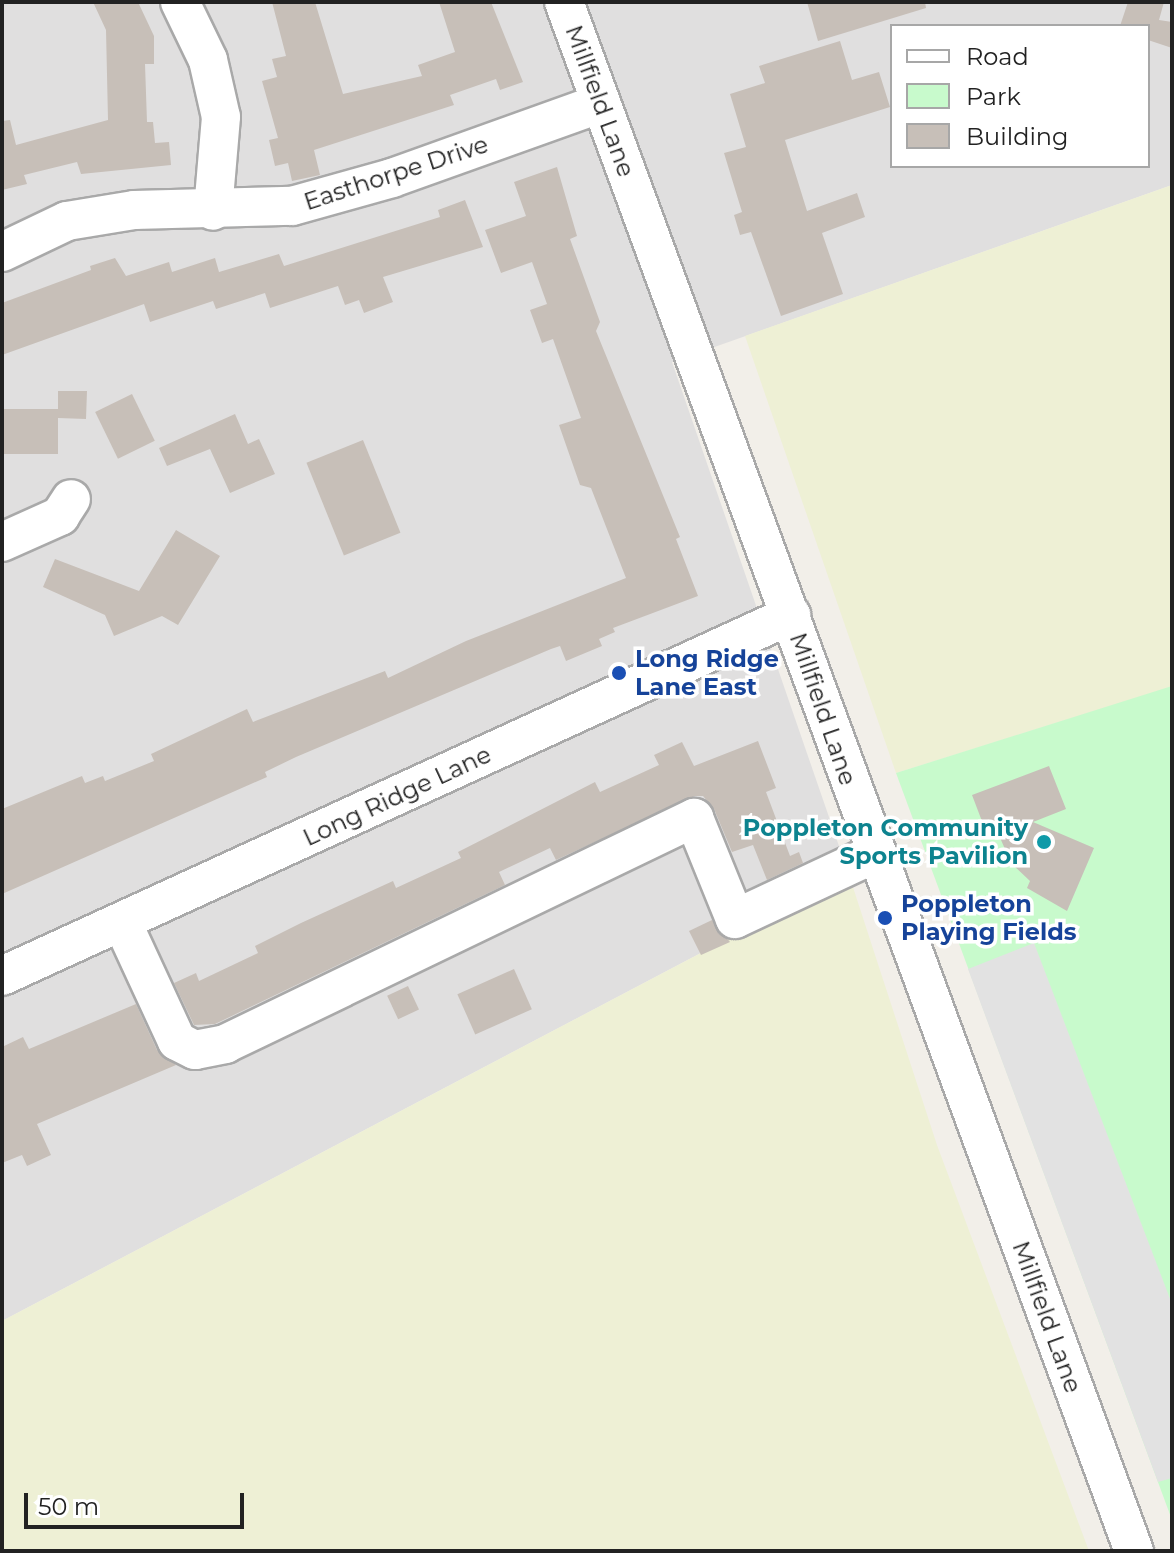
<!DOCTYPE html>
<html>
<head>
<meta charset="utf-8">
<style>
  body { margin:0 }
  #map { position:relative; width:1174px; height:1553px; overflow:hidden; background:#f2efe9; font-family:Montserrat,sans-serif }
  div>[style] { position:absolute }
  .residential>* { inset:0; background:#e0dfdf }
  .farmland>* { inset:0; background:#eef0d5 }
  .park>* { inset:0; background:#c8facc }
  .parking>* { inset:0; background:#e2e2e2 }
  .building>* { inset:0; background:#c7bfb8; transform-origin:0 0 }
  .roads { filter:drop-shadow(2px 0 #a9a9a9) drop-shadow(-2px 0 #a9a9a9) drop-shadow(0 2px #a9a9a9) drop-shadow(0 -2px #a9a9a9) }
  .minor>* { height:38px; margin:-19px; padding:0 19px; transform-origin:19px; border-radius:19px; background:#fff }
  .dots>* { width:22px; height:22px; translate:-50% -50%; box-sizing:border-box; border:4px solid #fff; border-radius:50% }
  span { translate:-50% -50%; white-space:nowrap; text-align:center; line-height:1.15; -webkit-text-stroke:7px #fff; paint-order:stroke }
  .street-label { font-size:24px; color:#222 }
  .transit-label { font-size:24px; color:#164399; font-weight:700 }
  .left { translate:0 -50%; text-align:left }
  .culture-label { font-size:24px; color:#0d838f; font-weight:700 }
  .right { translate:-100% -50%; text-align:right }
  .frame { position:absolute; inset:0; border:4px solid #222; pointer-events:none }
  .legend { position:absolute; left:890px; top:24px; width:260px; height:144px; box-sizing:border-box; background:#fff; border:2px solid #a7a7a7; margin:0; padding:10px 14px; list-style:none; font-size:24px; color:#222 }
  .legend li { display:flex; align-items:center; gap:16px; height:40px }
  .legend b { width:40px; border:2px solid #a7a7a7 }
  .scale { position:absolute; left:24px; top:1493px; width:220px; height:36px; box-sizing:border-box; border:4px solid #222; border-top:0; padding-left:10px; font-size:24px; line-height:28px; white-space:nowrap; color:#222; -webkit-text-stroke:6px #fff; paint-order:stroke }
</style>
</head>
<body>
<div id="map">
  <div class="residential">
    <div style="clip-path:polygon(evenodd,2px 2px,1172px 2px,1172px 185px,672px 362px,849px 875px,2px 1321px,2px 2px,892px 26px,1148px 26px,1148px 166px,892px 166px,892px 26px)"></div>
  </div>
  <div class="farmland">
    <div style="clip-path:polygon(1172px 185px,1172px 687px,896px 773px,745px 336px)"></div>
    <div style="clip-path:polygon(849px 875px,937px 1145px,1089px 1551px,2px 1551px,2px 1321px)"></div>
  </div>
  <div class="park">
    <div style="clip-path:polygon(1172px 686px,1172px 1520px,896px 773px)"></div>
  </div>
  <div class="parking">
    <div style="clip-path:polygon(1034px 943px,1172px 1304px,1172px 1478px,1158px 1482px,968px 969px)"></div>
  </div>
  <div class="building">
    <div style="clip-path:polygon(93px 2px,138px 2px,154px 36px,154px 64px,145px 64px,147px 122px,153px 122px,155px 143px,169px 142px,171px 165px,81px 174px,77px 162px,24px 175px,27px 184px,2px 190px,2px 121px,10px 120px,16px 145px,108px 120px,106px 30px)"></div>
    <div style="clip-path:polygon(272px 2px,315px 2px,343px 94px,422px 76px,418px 65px,455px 52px,439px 2px,491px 2px,523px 82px,500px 90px,496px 79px,450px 95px,454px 105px,314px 150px,320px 175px,292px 181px,288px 163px,275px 166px,269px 140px,278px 138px,262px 81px,277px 77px,272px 59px,286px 56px)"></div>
    <div style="clip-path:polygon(807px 2px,925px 2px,926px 8px,818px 41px)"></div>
    <div style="clip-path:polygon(1128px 2px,1164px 2px,1159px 20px,1172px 22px,1172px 48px,1148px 40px,1148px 26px,1120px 26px)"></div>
    <div style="clip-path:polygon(840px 41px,852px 80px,879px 72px,890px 107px,785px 140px,807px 211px,857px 193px,865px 217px,822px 233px,843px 294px,781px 316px,751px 232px,740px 235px,734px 215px,742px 212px,724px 153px,746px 147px,730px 94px,765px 83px,759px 66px)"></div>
    <div style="clip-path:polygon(557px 167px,577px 236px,570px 239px,600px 322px,596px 331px,680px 537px,676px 539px,698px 596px,613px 628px,615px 632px,599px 639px,602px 646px,566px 661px,560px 646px,551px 649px,296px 757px,265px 772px,267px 777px,2px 894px,2px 809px,82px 776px,85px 783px,103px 776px,105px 781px,154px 761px,151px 754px,247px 709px,253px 722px,385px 671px,388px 678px,466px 641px,626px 578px,591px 488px,580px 485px,559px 425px,581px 418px,553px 339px,542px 343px,530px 310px,547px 304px,532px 262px,501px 273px,485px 230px,526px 216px,514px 182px)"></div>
    <div style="clip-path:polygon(465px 200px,483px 247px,383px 277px,393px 302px,364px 313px,359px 300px,345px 305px,338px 286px,270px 308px,265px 293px,216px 309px,213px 301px,150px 322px,144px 304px,2px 355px,2px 303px,91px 270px,90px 266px,115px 258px,126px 276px,169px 262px,172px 272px,215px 258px,219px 272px,279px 254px,284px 266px,440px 217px,438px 210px)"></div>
    <div style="clip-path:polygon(58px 391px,87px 391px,86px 419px,58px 418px,58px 454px,2px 454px,2px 409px,58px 409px)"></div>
    <div style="left:132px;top:394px;width:52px;height:41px;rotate:64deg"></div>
    <div style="clip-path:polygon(235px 414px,248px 444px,259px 439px,275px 474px,230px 493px,210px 449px,167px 466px,159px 448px)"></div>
    <div style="left:363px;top:440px;width:100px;height:61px;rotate:68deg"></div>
    <div style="clip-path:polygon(176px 530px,220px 556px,178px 625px,162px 616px,114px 636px,105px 615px,43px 587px,55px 559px,139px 591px)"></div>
    <div style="clip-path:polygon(758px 741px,776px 788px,766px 792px,790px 856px,799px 852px,803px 863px,767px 880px,753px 845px,732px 852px,714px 809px,703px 796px,695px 796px,556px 860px,550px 848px,499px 872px,505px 885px,215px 1024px,194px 1025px,174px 983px,196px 973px,199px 981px,258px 953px,255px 946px,301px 923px,393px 881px,396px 888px,461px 858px,458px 852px,595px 782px,600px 792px,659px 765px,654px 755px,682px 742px,694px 766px)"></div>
    <div style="clip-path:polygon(1049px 766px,1066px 809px,1033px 822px,1094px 848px,1067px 911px,1027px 888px,1030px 881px,1011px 863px,998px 833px,988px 837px,972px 795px)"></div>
    <div style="clip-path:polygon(712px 920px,730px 942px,701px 955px,689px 931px)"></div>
    <div style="left:514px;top:969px;width:44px;height:62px;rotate:66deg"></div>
    <div style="left:408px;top:986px;width:26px;height:23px;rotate:65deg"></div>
    <div style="clip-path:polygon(136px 1004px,157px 1050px,176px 1065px,37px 1124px,51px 1155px,27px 1166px,22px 1155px,2px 1163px,2px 1047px,23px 1037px,29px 1049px)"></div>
  </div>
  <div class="roads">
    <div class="minor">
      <div style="left:180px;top:2px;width:64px;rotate:64.2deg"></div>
      <div style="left:208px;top:60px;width:58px;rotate:77.2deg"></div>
      <div style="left:221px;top:117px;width:94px;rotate:94.9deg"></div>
      <div style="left:564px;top:2px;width:1651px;rotate:69.8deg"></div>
      <div style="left:2px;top:252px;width:72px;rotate:-25.5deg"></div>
      <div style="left:67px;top:221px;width:68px;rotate:-9.3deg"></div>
      <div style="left:134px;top:210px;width:158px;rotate:-1.5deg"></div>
      <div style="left:292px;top:206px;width:104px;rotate:-15.6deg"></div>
      <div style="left:392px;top:178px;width:222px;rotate:-19.7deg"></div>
      <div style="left:2px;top:542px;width:64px;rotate:-24.1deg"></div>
      <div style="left:60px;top:516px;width:20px;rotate:-57deg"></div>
      <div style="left:122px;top:922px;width:131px;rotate:65.2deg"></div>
      <div style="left:177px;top:1041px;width:20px;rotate:27deg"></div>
      <div style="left:195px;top:1050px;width:31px;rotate:-11deg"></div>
      <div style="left:225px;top:1044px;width:521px;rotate:-25.73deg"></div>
      <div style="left:694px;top:818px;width:109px;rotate:67.9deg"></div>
      <div style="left:735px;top:919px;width:153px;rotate:-25.1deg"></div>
      <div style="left:2px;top:976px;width:868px;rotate:-24.59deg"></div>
    </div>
  </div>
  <div class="dots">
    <div style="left:619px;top:673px;background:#1a4fb4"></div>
    <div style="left:1044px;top:842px;background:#0f9aa8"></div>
    <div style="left:885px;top:918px;background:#1a4fb4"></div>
  </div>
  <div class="street-label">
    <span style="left:600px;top:101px;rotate:70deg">Millfield Lane</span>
    <span style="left:396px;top:173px;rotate:-18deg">Easthorpe Drive</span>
    <span style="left:823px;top:709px;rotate:71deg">Millfield Lane</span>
    <span style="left:397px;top:796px;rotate:-25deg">Long Ridge Lane</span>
    <span style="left:1047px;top:1317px;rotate:70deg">Millfield Lane</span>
  </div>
  <div class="transit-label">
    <span class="left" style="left:635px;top:673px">Long Ridge<br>Lane East</span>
    <span class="left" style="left:901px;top:918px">Poppleton<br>Playing Fields</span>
  </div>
  <div class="culture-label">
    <span class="right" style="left:1028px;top:842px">Poppleton Community<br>Sports Pavilion</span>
  </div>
  <div class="frame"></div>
  <ul class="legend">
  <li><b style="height:10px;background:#fff"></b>Road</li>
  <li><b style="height:22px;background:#c8facc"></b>Park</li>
  <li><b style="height:22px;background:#c7bfb8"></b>Building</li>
  </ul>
  <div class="scale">50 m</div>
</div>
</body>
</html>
